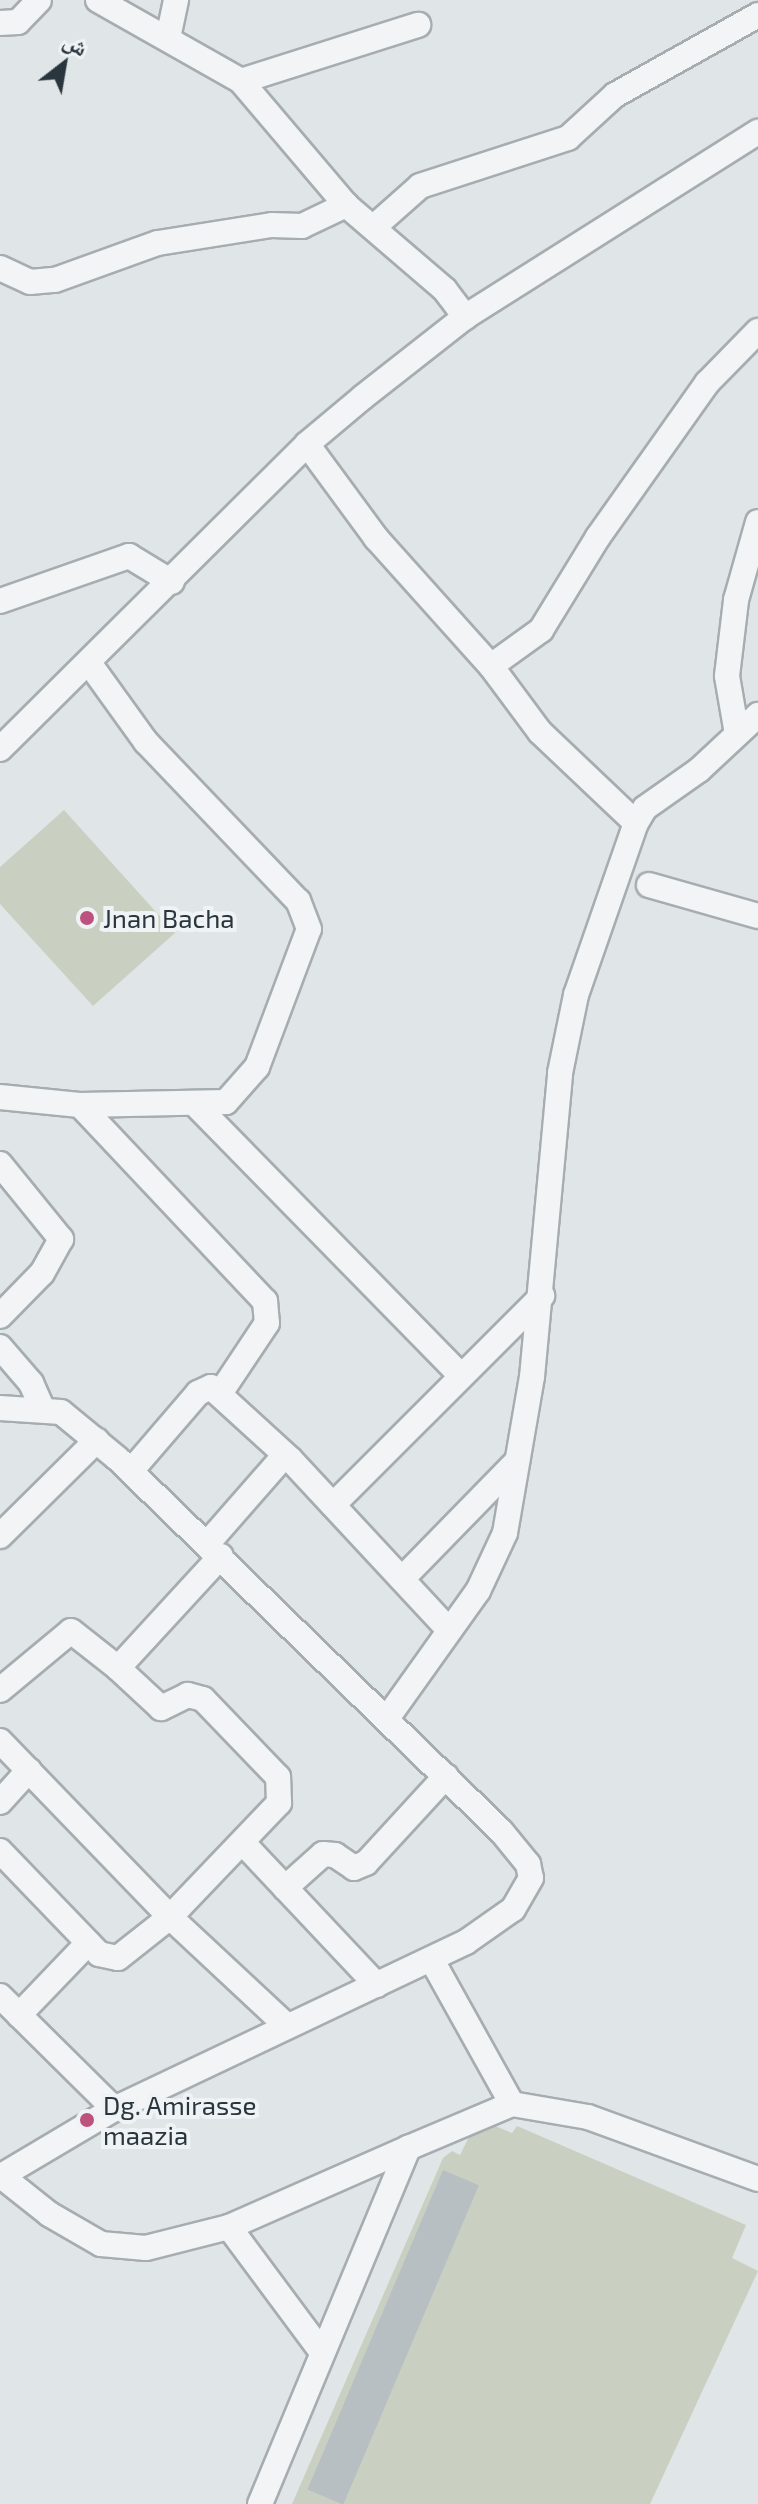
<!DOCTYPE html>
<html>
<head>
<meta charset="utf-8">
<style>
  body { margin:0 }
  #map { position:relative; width:758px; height:2504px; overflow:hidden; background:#e0e5e7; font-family:"Exo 2","Noto Naskh Arabic",sans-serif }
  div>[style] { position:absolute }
  .green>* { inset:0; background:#c9d0c2 }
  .building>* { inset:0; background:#b8bfc3; transform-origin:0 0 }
  .roads { filter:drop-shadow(2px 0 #a6adb1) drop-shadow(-2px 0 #a6adb1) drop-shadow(0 2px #a6adb1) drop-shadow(0 -2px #a6adb1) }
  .minor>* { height:24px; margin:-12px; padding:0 12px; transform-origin:12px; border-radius:12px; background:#f2f4f6 }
  .dots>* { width:22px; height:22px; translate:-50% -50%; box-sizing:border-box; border:4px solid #eff3f5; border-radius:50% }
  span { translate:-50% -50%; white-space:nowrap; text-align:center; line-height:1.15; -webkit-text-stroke:8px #eff3f5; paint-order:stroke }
  .poi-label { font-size:26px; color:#2a363d }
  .left { translate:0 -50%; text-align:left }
  .north { position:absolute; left:24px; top:24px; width:80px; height:80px; -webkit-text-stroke:6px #eff3f5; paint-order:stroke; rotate:31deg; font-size:22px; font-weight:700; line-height:32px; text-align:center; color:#2a363d }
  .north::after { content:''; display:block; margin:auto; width:28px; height:36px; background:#2a363d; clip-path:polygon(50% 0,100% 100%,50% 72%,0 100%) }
</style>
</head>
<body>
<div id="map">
  <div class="green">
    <div style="clip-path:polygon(64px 810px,175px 933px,93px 1006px,0 904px,0 867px)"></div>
    <div style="clip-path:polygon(493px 2125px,512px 2133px,517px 2126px,746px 2225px,732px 2258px,758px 2271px,650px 2504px,292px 2504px,443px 2158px,452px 2151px,460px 2155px,470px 2135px)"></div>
  </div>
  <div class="building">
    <div style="left:443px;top:2170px;width:39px;height:347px;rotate:23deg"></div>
  </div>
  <div class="roads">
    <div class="minor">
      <div style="left:98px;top:0;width:164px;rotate:29.5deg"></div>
      <div style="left:0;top:23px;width:18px;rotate:-3deg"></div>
      <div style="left:18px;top:22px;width:30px;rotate:-46deg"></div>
      <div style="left:168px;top:38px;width:39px;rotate:-78deg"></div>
      <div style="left:346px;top:205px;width:162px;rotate:-130.3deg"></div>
      <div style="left:241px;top:81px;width:186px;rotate:-17.6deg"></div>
      <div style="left:375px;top:226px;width:60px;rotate:-41.6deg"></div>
      <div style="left:420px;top:186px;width:156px;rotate:-18deg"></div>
      <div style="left:568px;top:138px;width:64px;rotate:-42.5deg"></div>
      <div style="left:615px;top:95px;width:164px;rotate:-29.2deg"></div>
      <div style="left:0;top:268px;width:33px;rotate:25deg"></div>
      <div style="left:30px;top:282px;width:25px;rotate:-5deg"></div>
      <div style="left:55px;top:280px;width:109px;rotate:-19.8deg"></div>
      <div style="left:158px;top:243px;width:115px;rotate:-9deg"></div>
      <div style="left:272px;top:225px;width:30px;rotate:2deg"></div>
      <div style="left:302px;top:226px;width:49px;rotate:-25.5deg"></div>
      <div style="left:346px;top:205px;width:130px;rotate:40.6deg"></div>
      <div style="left:445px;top:290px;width:34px;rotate:53deg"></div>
      <div style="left:307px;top:444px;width:117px;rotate:53.7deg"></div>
      <div style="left:376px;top:538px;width:172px;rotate:48.1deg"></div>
      <div style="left:491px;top:666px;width:82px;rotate:53.4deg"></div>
      <div style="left:540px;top:732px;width:132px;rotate:43.5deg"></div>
      <div style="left:0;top:601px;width:137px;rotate:-19.2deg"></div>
      <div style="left:129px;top:556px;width:50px;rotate:31.2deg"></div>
      <div style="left:491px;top:666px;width:62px;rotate:-35.8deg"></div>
      <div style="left:541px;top:630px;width:109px;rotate:-58.5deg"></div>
      <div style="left:598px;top:537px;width:189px;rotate:-54.7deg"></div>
      <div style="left:707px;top:383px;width:73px;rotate:-45.6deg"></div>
      <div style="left:737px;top:734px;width:59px;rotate:-99.8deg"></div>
      <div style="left:727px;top:676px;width:77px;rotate:-83.2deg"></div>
      <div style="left:736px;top:600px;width:81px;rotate:-74.2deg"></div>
      <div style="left:0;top:749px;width:433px;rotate:-44.8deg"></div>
      <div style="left:307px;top:444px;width:73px;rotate:-40deg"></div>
      <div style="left:363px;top:397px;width:130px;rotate:-38.1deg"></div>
      <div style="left:465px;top:317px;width:347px;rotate:-32.3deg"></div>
      <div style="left:649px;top:885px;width:113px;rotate:15.9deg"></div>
      <div style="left:0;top:1097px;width:80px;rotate:5.7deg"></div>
      <div style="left:80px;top:1105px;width:146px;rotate:-1.2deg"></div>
      <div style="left:226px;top:1102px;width:47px;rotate:-48.5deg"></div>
      <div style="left:257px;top:1067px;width:147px;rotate:-69.4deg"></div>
      <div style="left:309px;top:929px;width:30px;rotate:-111deg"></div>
      <div style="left:298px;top:901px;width:220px;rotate:-133.7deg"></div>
      <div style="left:146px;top:742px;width:97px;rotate:-125.8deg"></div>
      <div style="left:80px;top:1105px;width:270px;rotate:46.7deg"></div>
      <div style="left:265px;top:1301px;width:22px;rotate:85deg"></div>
      <div style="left:267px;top:1323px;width:83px;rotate:123.7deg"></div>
      <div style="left:196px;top:1105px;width:379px;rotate:45.6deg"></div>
      <div style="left:0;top:1164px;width:97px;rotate:50.9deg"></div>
      <div style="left:61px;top:1239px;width:39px;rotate:119deg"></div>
      <div style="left:42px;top:1273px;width:60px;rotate:134.3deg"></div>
      <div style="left:0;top:1347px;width:48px;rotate:49.3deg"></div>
      <div style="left:31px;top:1383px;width:27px;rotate:66deg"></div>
      <div style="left:0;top:1408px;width:61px;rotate:3.8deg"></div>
      <div style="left:61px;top:1412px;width:74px;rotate:39.5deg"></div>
      <div style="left:118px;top:1459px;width:534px;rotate:44.17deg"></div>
      <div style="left:501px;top:1831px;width:43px;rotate:50.7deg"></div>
      <div style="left:528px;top:1864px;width:14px;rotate:78deg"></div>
      <div style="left:531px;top:1878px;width:36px;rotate:120deg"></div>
      <div style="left:513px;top:1909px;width:57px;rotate:144.9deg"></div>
      <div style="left:466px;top:1942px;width:390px;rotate:154.6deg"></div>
      <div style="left:114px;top:2109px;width:131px;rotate:149.3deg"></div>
      <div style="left:131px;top:1471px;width:103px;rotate:-49.3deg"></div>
      <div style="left:198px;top:1393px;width:14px;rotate:-25deg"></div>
      <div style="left:211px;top:1387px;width:107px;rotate:42.3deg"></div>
      <div style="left:290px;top:1459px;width:233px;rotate:47.1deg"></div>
      <div style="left:333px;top:1505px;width:296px;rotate:-45deg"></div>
      <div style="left:0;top:1536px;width:136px;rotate:-44.7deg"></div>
      <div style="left:207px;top:1544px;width:118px;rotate:-48.8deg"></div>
      <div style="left:402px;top:1579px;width:165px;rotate:-45.7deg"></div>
      <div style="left:0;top:1690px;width:92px;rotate:-39.7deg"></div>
      <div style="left:71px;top:1631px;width:60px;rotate:38.2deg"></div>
      <div style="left:118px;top:1668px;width:152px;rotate:-47.4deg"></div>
      <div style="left:388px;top:1717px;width:155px;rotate:-54.5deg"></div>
      <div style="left:478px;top:1591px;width:64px;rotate:-65deg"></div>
      <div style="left:505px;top:1533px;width:158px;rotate:-80.2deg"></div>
      <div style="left:532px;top:1377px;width:305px;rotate:-84.7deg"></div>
      <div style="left:560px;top:1073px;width:80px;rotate:-78.4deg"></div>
      <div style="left:576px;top:995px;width:182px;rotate:-70.8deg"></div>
      <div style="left:636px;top:823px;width:17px;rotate:-59deg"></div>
      <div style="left:645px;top:808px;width:66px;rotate:-35.1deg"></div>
      <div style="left:699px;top:770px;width:81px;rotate:-43deg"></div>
      <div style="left:0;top:1741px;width:245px;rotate:46deg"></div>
      <div style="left:170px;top:1917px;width:160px;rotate:43deg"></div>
      <div style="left:0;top:1802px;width:43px;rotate:-47.8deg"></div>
      <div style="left:243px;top:1843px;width:195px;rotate:46.7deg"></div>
      <div style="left:0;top:1851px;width:143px;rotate:46.1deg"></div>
      <div style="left:99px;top:1954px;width:19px;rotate:12deg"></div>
      <div style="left:118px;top:1958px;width:66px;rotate:-38.3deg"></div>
      <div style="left:170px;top:1917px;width:158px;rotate:-46.3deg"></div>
      <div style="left:279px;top:1803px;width:26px;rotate:-92deg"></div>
      <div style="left:278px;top:1777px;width:108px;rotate:-133.9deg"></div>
      <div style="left:203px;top:1699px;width:16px;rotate:-165deg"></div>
      <div style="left:188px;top:1695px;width:30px;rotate:154deg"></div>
      <div style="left:161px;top:1708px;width:59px;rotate:-137.1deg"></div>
      <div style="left:285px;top:1888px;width:51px;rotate:-41.8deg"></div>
      <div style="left:323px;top:1854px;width:12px;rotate:5deg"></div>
      <div style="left:335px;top:1855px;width:23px;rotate:34deg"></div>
      <div style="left:354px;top:1868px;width:13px;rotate:-23deg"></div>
      <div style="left:366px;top:1863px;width:118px;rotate:-47.4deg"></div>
      <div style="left:0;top:1996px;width:161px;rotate:44.7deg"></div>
      <div style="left:19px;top:2015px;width:100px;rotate:-46.2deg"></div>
      <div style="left:512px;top:2104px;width:77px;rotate:9.7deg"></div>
      <div style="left:588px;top:2117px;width:181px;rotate:20deg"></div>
      <div style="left:0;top:2175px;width:63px;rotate:38.5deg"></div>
      <div style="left:49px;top:2214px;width:60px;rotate:30deg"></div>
      <div style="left:101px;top:2244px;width:45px;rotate:5.1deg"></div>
      <div style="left:146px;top:2248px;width:86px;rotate:-14.2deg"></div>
      <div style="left:229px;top:2227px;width:196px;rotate:-23.8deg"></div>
      <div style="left:229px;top:2227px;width:156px;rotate:53.4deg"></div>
      <div style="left:260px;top:2504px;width:386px;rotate:-67.4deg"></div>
      <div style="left:408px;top:2148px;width:113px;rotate:-22.9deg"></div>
      <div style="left:512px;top:2104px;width:165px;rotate:-119.1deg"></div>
    </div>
  </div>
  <div class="dots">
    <div style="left:87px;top:918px;background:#be527f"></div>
    <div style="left:87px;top:2120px;background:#be527f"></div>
  </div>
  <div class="poi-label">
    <span class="left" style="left:103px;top:918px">Jnan Bacha</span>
    <span class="left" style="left:103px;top:2120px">Dg. Amirasse<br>maazia</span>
  </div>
  <div class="north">ش</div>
</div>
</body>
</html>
